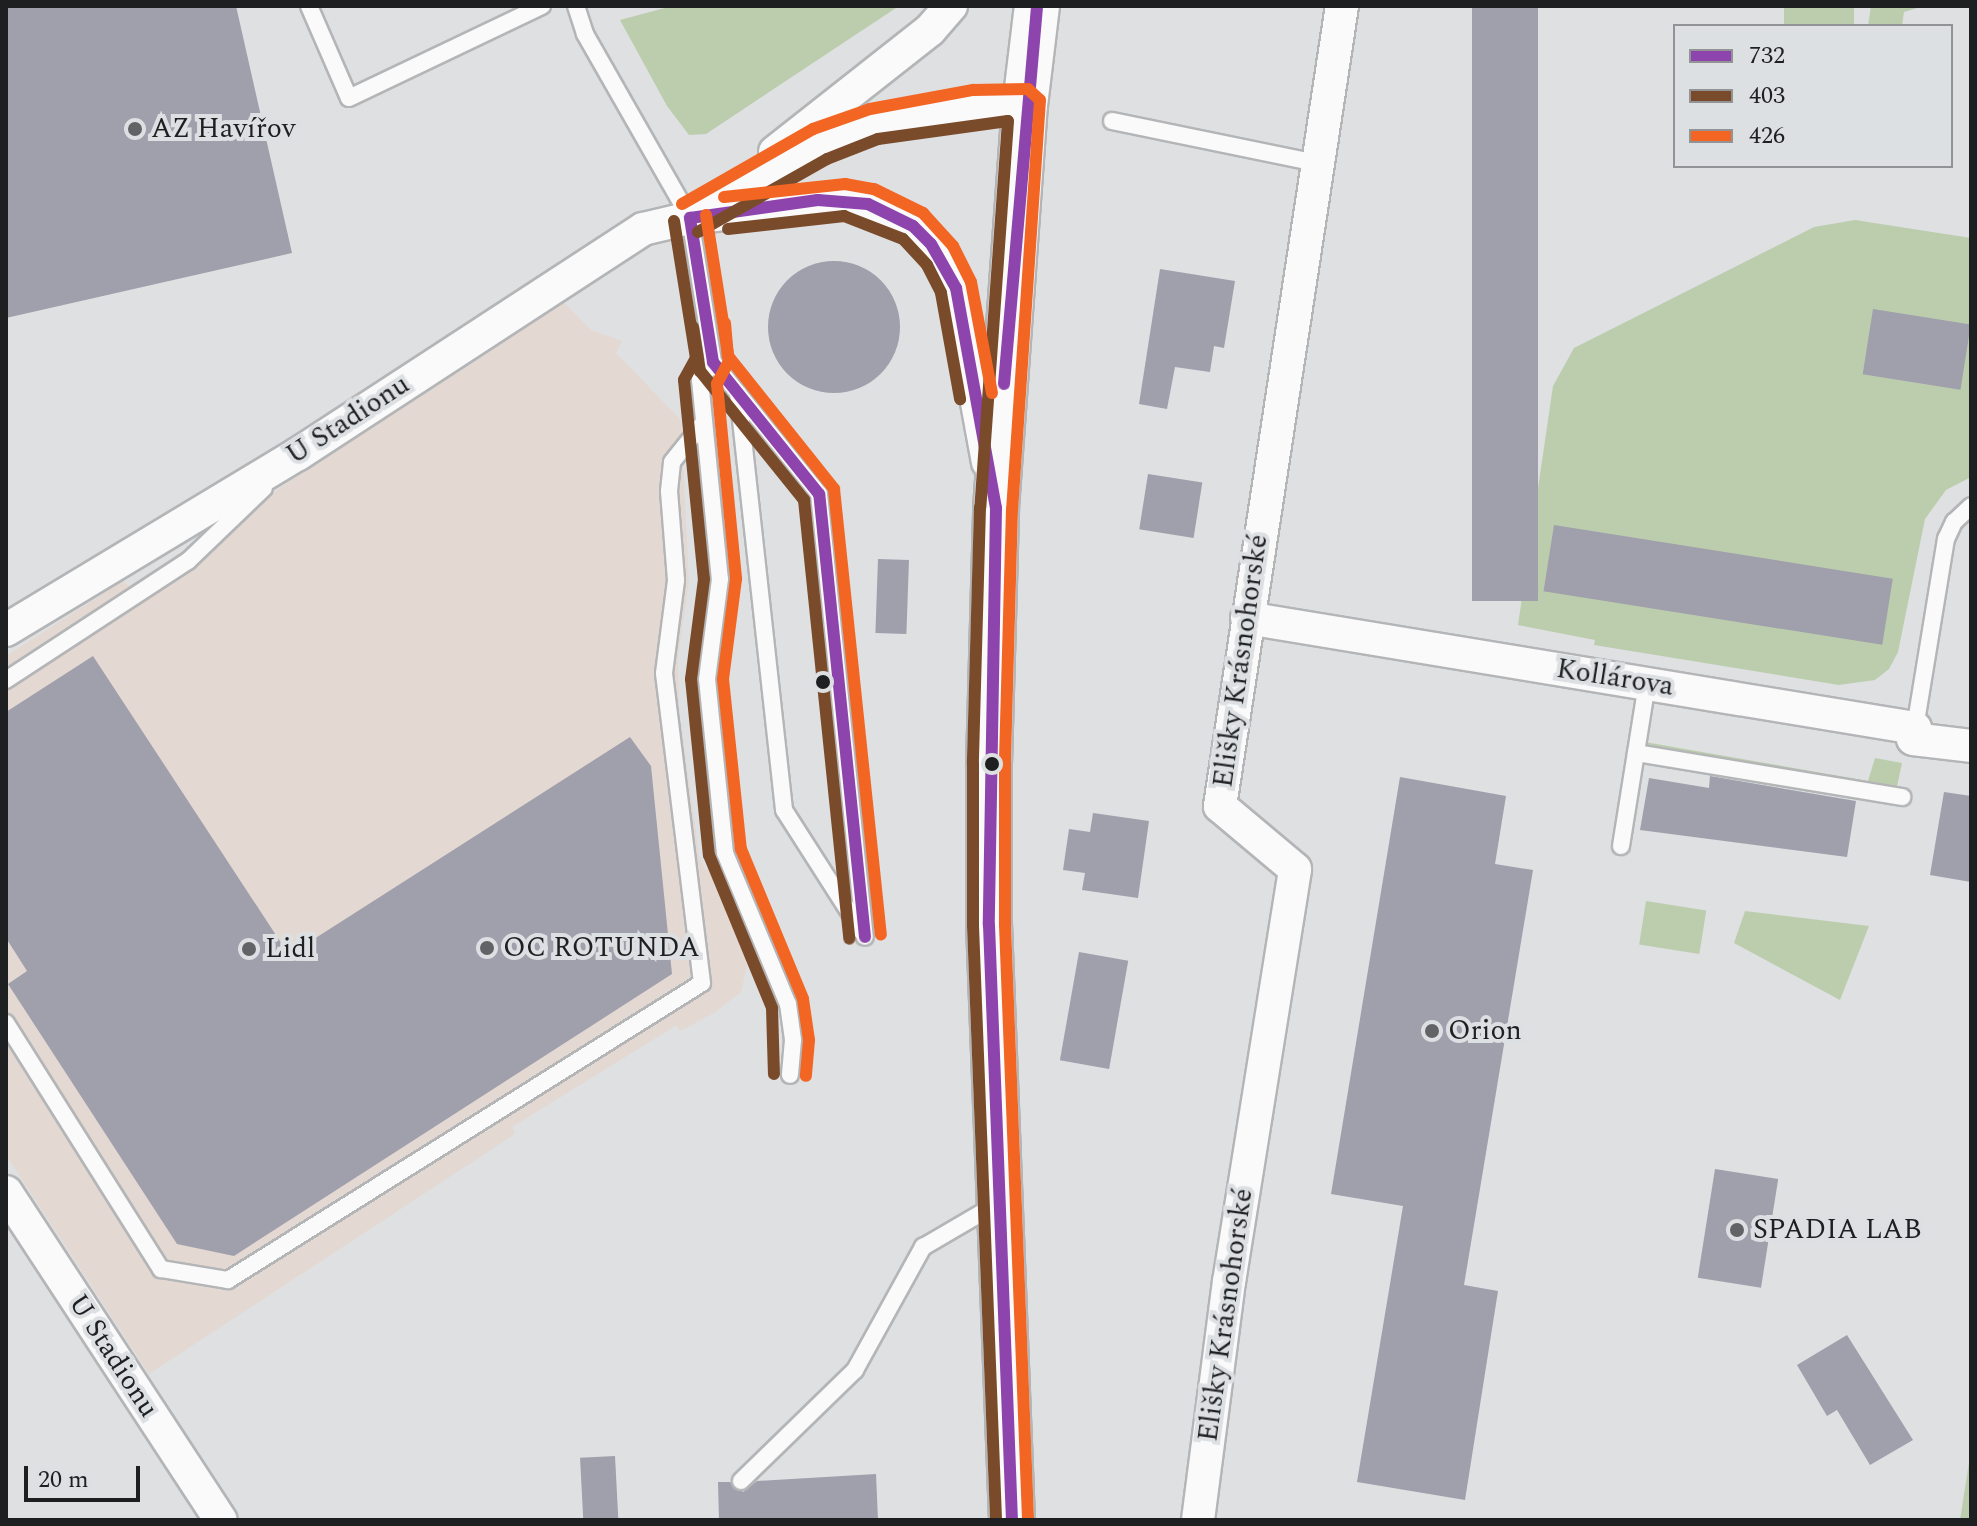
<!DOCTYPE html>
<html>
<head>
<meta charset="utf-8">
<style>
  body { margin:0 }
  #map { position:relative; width:1977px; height:1526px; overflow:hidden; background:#dee0e2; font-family:Spectral,serif }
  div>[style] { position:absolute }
  .commercial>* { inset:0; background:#e3d8d2 }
  .green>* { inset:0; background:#bccdae; transform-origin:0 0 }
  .building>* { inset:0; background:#a09fac; transform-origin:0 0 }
  .round { border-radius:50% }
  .roads { filter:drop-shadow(2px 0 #b4b5b7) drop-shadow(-2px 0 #b4b5b7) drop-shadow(0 2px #b4b5b7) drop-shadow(0 -2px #b4b5b7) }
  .service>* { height:16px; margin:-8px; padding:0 8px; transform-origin:8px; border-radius:8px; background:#fafafb }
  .minor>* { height:32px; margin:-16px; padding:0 16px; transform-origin:16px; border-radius:16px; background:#fafafb }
  .primary>* { height:44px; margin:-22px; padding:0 22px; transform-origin:22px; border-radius:22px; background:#fafafb }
  .bus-1>* { height:12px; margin:-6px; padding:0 6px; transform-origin:6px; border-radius:6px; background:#8e44ad }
  .bus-2>* { height:12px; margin:-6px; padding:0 6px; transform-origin:6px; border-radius:6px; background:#7a4b2a }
  .bus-3>* { height:12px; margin:-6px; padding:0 6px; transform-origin:6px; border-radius:6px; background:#f26522 }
  .dots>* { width:22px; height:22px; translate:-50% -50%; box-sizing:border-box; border:4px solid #dde0e3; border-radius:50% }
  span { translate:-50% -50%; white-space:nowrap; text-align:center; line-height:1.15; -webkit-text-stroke:8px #dde0e3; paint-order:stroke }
  .poi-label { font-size:28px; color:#1e1f20 }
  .left { translate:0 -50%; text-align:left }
  .street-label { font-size:28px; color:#1e1f20 }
  .frame { position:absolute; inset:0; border:8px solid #1e1f20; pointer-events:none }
  .legend { position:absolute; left:1673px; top:24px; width:280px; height:144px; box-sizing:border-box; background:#dde0e3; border:2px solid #919395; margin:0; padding:10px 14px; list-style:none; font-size:24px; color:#1e1f20 }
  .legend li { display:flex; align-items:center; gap:16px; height:40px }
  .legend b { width:40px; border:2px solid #919395 }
  .scale { position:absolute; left:24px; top:1466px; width:116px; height:36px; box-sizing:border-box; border:4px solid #1e1f20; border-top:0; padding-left:10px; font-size:24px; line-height:28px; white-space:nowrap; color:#1e1f20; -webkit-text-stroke:6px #dde0e3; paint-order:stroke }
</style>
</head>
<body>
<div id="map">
  <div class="commercial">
    <div style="clip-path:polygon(564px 303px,591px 330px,622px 341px,616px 353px,681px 420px,689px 582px,678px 657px,679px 708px,699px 857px,705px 870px,714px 866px,742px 931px,747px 966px,741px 992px,714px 1013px,680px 1031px,677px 1025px,512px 1127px,515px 1134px,149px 1374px,6px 1155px,6px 656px,123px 581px,129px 586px)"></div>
  </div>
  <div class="green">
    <div style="clip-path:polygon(672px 6px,899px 6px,706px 134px,689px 135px,667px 106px,620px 20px)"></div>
    <div style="left:1784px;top:6px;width:70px;height:20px"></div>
    <div style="clip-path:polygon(1871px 6px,1924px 6px,1904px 12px,1902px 26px,1868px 26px)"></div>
    <div style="clip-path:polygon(1855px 220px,1971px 238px,1971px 477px,1946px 490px,1925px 519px,1898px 652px,1889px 669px,1875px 680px,1839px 685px,1594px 645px,1595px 640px,1518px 625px,1553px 386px,1574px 348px,1814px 227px)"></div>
    <div style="clip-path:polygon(1645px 742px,1868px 781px,1875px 758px,1902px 763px,1896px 791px,1638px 748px)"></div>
    <div style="left:1646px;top:901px;width:61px;height:44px;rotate:9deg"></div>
    <div style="clip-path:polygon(1745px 911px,1869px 926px,1840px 1000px,1734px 943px)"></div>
    <div style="clip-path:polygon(1971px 1450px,1971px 1520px,1960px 1520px)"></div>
  </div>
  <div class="building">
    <div style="clip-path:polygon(6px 6px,236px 6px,292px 253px,6px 318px)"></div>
    <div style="left:1472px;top:6px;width:66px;height:595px"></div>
    <div class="round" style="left:768px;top:261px;width:132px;height:132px"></div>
    <div style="clip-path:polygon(1160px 269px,1235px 281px,1224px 348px,1214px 346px,1210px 372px,1175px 367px,1167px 409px,1139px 404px)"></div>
    <div style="left:1873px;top:309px;width:99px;height:66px;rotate:9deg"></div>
    <div style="left:1148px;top:474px;width:55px;height:56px;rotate:9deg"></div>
    <div style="left:1554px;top:525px;width:343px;height:67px;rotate:9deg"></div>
    <div style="left:878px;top:559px;width:31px;height:74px;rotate:2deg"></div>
    <div style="clip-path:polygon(93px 656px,289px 955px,630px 737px,651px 766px,672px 974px,234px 1256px,177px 1244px,8px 984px,27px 971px,6px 938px,6px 712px)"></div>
    <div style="clip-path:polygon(1710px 776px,1856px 801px,1847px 857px,1640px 830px,1649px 778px,1709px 788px)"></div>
    <div style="clip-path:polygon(1400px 777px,1506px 796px,1495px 864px,1533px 870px,1464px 1285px,1498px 1291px,1465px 1500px,1357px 1482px,1403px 1206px,1331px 1194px)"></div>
    <div style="clip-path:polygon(1944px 792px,1971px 796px,1971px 882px,1930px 875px)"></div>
    <div style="clip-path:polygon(1093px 813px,1149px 821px,1138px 898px,1082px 890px,1085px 873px,1063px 870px,1069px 829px,1090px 832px)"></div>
    <div style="left:1079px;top:952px;width:50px;height:110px;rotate:10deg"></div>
    <div style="left:1715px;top:1169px;width:64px;height:110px;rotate:9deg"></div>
    <div style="clip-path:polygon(1847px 1335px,1913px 1440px,1870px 1465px,1837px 1410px,1827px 1416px,1797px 1365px)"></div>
    <div style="left:615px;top:1456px;width:64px;height:35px;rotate:87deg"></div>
    <div style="clip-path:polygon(876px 1474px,878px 1520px,719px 1520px,718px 1482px,730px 1482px,743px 1492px,757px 1481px)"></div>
  </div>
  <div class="roads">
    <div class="service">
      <div style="left:309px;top:6px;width:100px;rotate:66.5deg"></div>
      <div style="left:349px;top:98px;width:214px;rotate:-25.5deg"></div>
      <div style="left:576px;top:6px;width:29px;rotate:72deg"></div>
      <div style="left:585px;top:34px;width:212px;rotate:60.3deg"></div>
      <div style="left:690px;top:218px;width:146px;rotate:80.9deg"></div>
      <div style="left:713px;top:362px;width:169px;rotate:51.2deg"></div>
      <div style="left:819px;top:494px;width:445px;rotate:84.1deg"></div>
      <div style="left:1112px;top:121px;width:209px;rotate:11.6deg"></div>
      <div style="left:713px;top:362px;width:22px;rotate:126deg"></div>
      <div style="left:700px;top:380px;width:200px;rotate:84.3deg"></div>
      <div style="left:720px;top:579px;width:101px;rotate:97.4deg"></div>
      <div style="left:707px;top:679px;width:175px;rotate:84.1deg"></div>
      <div style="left:725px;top:853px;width:164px;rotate:67.4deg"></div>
      <div style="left:788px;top:1004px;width:36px;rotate:82deg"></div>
      <div style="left:793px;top:1040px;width:35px;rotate:95deg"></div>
      <div style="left:738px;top:393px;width:420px;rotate:83.7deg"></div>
      <div style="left:784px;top:810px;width:145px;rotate:57.4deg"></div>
      <div style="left:6px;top:680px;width:217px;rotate:-33.2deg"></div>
      <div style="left:188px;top:561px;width:105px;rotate:-43.8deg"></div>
      <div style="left:1915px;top:728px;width:192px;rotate:-80.7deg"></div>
      <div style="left:1946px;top:539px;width:19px;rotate:-65deg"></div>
      <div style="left:1954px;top:522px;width:23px;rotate:-43deg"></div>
      <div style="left:1636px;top:753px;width:270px;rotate:9.4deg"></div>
      <div style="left:1621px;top:846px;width:165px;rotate:-80.9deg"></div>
      <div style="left:6px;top:1023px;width:291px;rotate:57.8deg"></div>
      <div style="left:161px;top:1269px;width:68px;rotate:9.3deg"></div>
      <div style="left:228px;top:1280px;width:559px;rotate:-32.07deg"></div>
      <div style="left:702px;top:983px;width:312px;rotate:-97deg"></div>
      <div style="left:664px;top:673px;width:94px;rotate:-82.6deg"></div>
      <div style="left:676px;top:580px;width:89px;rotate:-94.5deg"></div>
      <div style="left:669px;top:491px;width:29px;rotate:-84deg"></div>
      <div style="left:672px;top:462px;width:51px;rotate:-51.3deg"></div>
      <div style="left:741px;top:1481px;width:159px;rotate:-44.2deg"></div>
      <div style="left:855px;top:1370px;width:141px;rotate:-61.1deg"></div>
      <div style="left:923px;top:1247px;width:83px;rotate:-30.3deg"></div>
    </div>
    <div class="minor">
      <div style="left:775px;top:152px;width:197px;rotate:-38.2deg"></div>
      <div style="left:930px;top:30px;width:32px;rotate:-49deg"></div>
      <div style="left:707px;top:209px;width:130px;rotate:-29.9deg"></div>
      <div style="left:820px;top:144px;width:58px;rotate:-20.3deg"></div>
      <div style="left:874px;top:124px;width:101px;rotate:-10.3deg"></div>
      <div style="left:973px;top:106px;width:52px;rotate:-1.1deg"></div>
      <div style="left:1247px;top:618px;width:677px;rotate:9.35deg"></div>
      <div style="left:1915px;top:728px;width:11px;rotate:100deg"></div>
      <div style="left:1913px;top:739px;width:58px;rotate:6.9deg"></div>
      <div style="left:6px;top:630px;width:341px;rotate:-31.1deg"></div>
      <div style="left:298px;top:454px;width:412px;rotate:-33.1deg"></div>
      <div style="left:643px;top:229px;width:48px;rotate:-13.2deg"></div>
      <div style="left:690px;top:218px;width:155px;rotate:-6.7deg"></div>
      <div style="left:844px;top:200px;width:24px;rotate:9deg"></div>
      <div style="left:868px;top:204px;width:50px;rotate:26.1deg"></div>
      <div style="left:913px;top:226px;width:40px;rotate:48deg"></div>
      <div style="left:940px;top:256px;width:36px;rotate:63deg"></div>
      <div style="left:956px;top:288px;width:177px;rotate:79.6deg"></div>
      <div style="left:6px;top:1192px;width:392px;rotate:56.8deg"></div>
      <div style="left:1198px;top:1520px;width:240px;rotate:-82.6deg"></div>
      <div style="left:1229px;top:1282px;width:418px;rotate:-80.9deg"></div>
      <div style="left:1295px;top:869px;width:98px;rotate:-140deg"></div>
      <div style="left:1220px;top:806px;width:809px;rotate:-81.33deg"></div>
    </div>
    <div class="primary">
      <div style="left:1012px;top:1520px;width:595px;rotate:-92.21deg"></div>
      <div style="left:989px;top:925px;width:161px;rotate:-90deg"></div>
      <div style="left:989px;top:764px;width:256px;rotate:-88.4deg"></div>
      <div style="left:996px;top:508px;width:404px;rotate:-85.9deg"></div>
      <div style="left:1025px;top:105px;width:100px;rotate:-83.1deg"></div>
    </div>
  </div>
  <div class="bus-1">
    <div style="left:1004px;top:384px;width:379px;rotate:-85deg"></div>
    <div style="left:865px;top:937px;width:445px;rotate:-95.9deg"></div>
    <div style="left:819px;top:494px;width:169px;rotate:-128.8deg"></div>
    <div style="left:713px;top:362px;width:146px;rotate:-99.1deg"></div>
    <div style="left:690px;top:218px;width:129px;rotate:-8deg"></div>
    <div style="left:818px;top:200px;width:50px;rotate:4.6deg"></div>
    <div style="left:868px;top:204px;width:50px;rotate:26.1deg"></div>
    <div style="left:913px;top:226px;width:25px;rotate:45deg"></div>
    <div style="left:931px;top:244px;width:51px;rotate:60.4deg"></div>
    <div style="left:956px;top:288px;width:224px;rotate:79.7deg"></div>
    <div style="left:996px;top:508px;width:417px;rotate:91deg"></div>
    <div style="left:989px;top:925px;width:595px;rotate:87.79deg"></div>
  </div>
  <div class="bus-2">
    <div style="left:674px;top:221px;width:139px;rotate:80.9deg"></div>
    <div style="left:696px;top:358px;width:25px;rotate:119deg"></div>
    <div style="left:684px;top:380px;width:200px;rotate:84.3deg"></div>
    <div style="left:704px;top:579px;width:101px;rotate:97.4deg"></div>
    <div style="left:691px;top:679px;width:177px;rotate:84.2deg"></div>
    <div style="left:709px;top:855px;width:165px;rotate:67.6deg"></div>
    <div style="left:772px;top:1008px;width:66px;rotate:88.3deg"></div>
    <div style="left:728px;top:229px;width:117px;rotate:-6.4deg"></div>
    <div style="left:844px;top:216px;width:63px;rotate:21.3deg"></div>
    <div style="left:903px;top:239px;width:35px;rotate:47deg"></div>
    <div style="left:927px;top:265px;width:31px;rotate:63deg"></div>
    <div style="left:941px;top:293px;width:108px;rotate:79.8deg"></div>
    <div style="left:698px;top:232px;width:148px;rotate:-29.5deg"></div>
    <div style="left:827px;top:159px;width:55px;rotate:-21.4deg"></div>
    <div style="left:878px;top:139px;width:131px;rotate:-7.9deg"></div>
    <div style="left:1008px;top:121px;width:387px;rotate:94.1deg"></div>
    <div style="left:980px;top:507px;width:257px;rotate:91.6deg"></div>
    <div style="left:973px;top:764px;width:162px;rotate:90deg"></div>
    <div style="left:973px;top:926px;width:594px;rotate:87.78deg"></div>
    <div style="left:693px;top:327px;width:45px;rotate:81deg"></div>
    <div style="left:700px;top:371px;width:166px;rotate:51.1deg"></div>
    <div style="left:804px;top:500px;width:441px;rotate:84.1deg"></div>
  </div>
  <div class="bus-3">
    <div style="left:724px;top:197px;width:122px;rotate:-6.1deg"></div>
    <div style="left:845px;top:184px;width:29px;rotate:10deg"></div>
    <div style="left:874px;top:189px;width:55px;rotate:26.1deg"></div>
    <div style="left:923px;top:213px;width:45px;rotate:47.7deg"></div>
    <div style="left:953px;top:246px;width:40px;rotate:63.4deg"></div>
    <div style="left:971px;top:282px;width:113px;rotate:79.3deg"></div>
    <div style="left:682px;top:204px;width:151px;rotate:-29.8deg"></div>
    <div style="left:813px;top:129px;width:60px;rotate:-19.3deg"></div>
    <div style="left:870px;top:109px;width:105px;rotate:-10.5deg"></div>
    <div style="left:973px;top:90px;width:55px;rotate:-1deg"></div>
    <div style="left:1028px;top:89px;width:16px;rotate:43deg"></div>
    <div style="left:1040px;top:100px;width:410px;rotate:93.9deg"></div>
    <div style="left:1012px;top:509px;width:255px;rotate:91.6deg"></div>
    <div style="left:1005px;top:764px;width:161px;rotate:90deg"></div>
    <div style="left:1005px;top:925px;width:594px;rotate:87.78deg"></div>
    <div style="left:706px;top:215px;width:148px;rotate:81deg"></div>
    <div style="left:729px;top:361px;width:26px;rotate:118deg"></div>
    <div style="left:717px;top:384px;width:196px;rotate:84.4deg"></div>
    <div style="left:736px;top:579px;width:101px;rotate:97.4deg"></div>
    <div style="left:723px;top:679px;width:171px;rotate:84deg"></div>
    <div style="left:741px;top:849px;width:162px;rotate:67.5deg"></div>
    <div style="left:803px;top:999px;width:41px;rotate:81.7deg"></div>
    <div style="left:809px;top:1040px;width:36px;rotate:95deg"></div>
    <div style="left:725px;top:323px;width:33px;rotate:85deg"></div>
    <div style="left:728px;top:356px;width:170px;rotate:51.4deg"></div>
    <div style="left:834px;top:489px;width:448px;rotate:84deg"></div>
  </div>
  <div class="dots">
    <div style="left:135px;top:129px;background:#616364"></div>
    <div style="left:823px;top:682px;background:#1e1f20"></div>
    <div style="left:992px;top:764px;background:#1e1f20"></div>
    <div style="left:487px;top:948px;background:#616364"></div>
    <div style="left:249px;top:949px;background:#616364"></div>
    <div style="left:1432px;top:1031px;background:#616364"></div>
    <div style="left:1737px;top:1230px;background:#616364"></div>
  </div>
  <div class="poi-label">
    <span class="left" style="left:151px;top:129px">AZ Havířov</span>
    <span class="left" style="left:503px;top:948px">OC ROTUNDA</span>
    <span class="left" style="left:265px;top:949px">Lidl</span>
    <span class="left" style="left:1448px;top:1031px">Orion</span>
    <span class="left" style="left:1753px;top:1230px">SPADIA LAB</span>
  </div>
  <div class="street-label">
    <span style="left:348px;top:420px;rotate:-33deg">U Stadionu</span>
    <span style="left:1241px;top:661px;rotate:-82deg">Elišky Krásnohorské</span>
    <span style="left:1615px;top:678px;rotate:9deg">Kollárova</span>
    <span style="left:1226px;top:1315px;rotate:-82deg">Elišky Krásnohorské</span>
    <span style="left:113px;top:1356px;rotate:57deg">U Stadionu</span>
  </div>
  <div class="frame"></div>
  <ul class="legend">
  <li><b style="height:10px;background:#8e44ad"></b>732</li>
  <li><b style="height:10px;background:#7a4b2a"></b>403</li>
  <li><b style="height:10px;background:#f26522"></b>426</li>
  </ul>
  <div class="scale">20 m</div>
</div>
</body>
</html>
